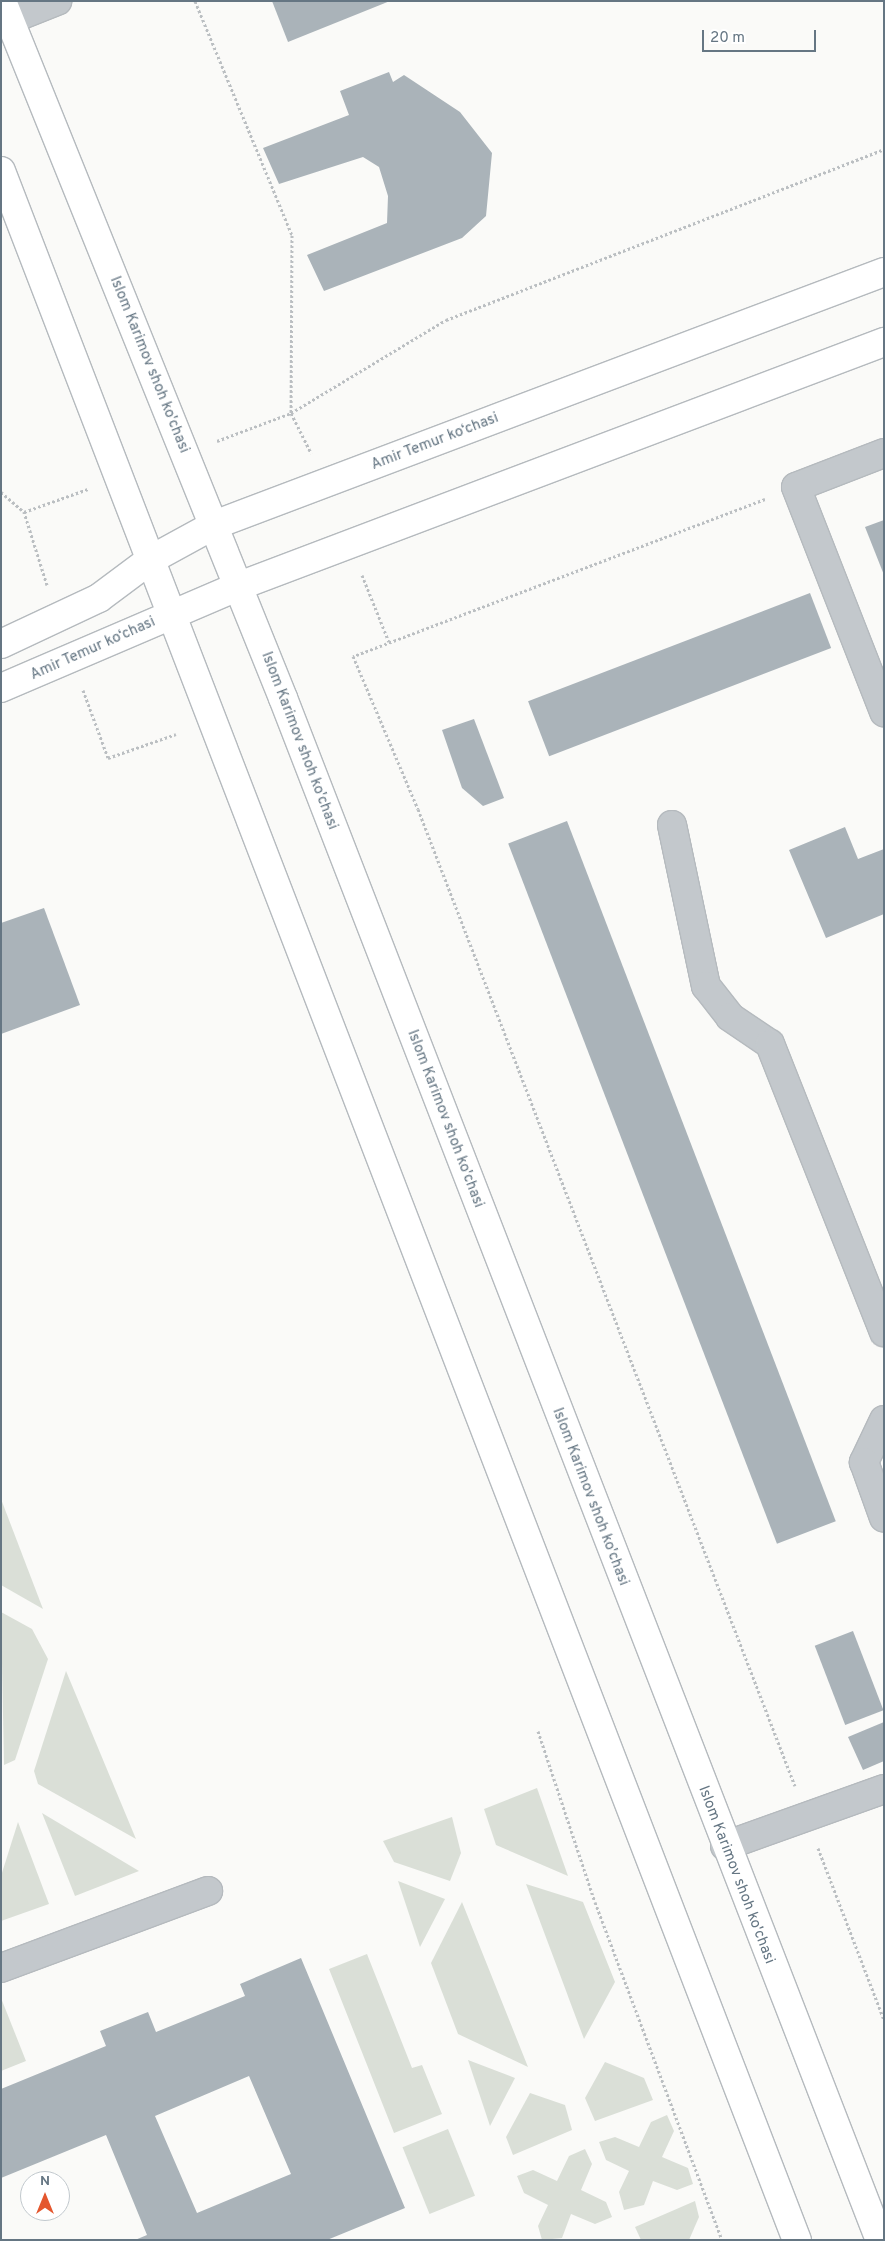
<!DOCTYPE html>
<html>
<head>
<meta charset="utf-8">
<style>
  body { margin:0 }
  #map { position:relative; width:885px; height:2241px; overflow:hidden; background:#fafaf8; font-family:Overpass,sans-serif }
  div>[style] { position:absolute }
  .green>* { inset:0; background:#dadfd7; transform-origin:0 0 }
  .building>* { inset:0; background:#aab3b9; transform-origin:0 0 }
  .path>* { height:3px; margin-top:-1.5px; transform-origin:0; background:repeating-linear-gradient(90deg,#bbbfc2 0 2.5px,transparent 0 5px) }
  .roads { filter:drop-shadow(1px 0 #b5babe) drop-shadow(-1px 0 #b5babe) drop-shadow(0 1px #b5babe) drop-shadow(0 -1px #b5babe) }
  .minor>* { height:28px; margin:-14px; padding:0 14px; transform-origin:14px; border-radius:14px; background:#c3c8cc }
  .major>* { height:28px; margin:-14px; padding:0 14px; transform-origin:14px; border-radius:14px; background:#fff }
  span { translate:-50% -50%; white-space:nowrap; text-align:center; line-height:1.15; -webkit-text-stroke:5px #fff; paint-order:stroke }
  .street-label { font-size:15px; color:#657683 }
  .frame { position:absolute; inset:0; border:2px solid #657683; pointer-events:none }
  .north { position:absolute; left:20px; top:2171px; width:50px; height:50px; box-sizing:border-box; background:#fff; border:1px solid #c1c8cd; border-radius:50%; rotate:0deg; font-size:14px; font-weight:700; line-height:20px; text-align:center; color:#657683 }
  .north::after { content:''; display:block; margin:auto; width:18px; height:22px; background:#e4572e; clip-path:polygon(50% 0,100% 100%,50% 72%,0 100%) }
  .scale { position:absolute; left:702px; top:30px; width:114px; height:22px; box-sizing:border-box; border:2px solid #657683; border-top:0; padding-left:6px; font-size:15px; line-height:18px; white-space:nowrap; color:#657683; -webkit-text-stroke:4px #fff; paint-order:stroke }
</style>
</head>
<body>
<div id="map">
  <div class="green">
    <div style="clip-path:polygon(1px 1499px,43px 1609px,1px 1585px)"></div>
    <div style="clip-path:polygon(1px 1612px,32px 1629px,48px 1659px,15px 1760px,4px 1765px)"></div>
    <div style="clip-path:polygon(66px 1671px,136px 1839px,38px 1784px,34px 1771px)"></div>
    <div style="clip-path:polygon(537px 1788px,568px 1876px,496px 1845px,484px 1809px)"></div>
    <div style="clip-path:polygon(42px 1813px,139px 1871px,75px 1896px)"></div>
    <div style="clip-path:polygon(452px 1817px,461px 1853px,450px 1881px,394px 1862px,383px 1841px)"></div>
    <div style="clip-path:polygon(18px 1822px,49px 1904px,1px 1921px,1px 1876px)"></div>
    <div style="clip-path:polygon(398px 1881px,445px 1899px,420px 1947px)"></div>
    <div style="clip-path:polygon(526px 1884px,583px 1902px,615px 1982px,584px 2039px)"></div>
    <div style="clip-path:polygon(462px 1902px,528px 2067px,458px 2034px,431px 1963px)"></div>
    <div style="clip-path:polygon(367px 1954px,412px 2068px,422px 2065px,442px 2114px,394px 2133px,329px 1969px)"></div>
    <div style="clip-path:polygon(1px 1998px,26px 2061px,1px 2071px)"></div>
    <div style="clip-path:polygon(468px 2060px,515px 2078px,490px 2126px)"></div>
    <div style="clip-path:polygon(605px 2062px,644px 2078px,653px 2100px,595px 2121px,585px 2098px)"></div>
    <div style="clip-path:polygon(530px 2093px,565px 2105px,572px 2130px,513px 2155px,506px 2137px)"></div>
    <div style="clip-path:polygon(667px 2115px,674px 2131px,662px 2157px,688px 2168px,693px 2184px,677px 2190px,653px 2181px,644px 2205px,624px 2210px,619px 2192px,629px 2171px,606px 2160px,599px 2142px,615px 2137px,639px 2147px,651px 2122px)"></div>
    <div style="left:448px;top:2129px;width:72px;height:49px;rotate:68deg"></div>
    <div style="clip-path:polygon(585px 2149px,592px 2164px,581px 2190px,606px 2202px,612px 2217px,595px 2224px,571px 2214px,562px 2238px,542px 2240px,538px 2226px,548px 2205px,524px 2193px,517px 2176px,533px 2170px,557px 2181px,569px 2156px)"></div>
    <div style="clip-path:polygon(695px 2201px,699px 2217px,689px 2240px,641px 2240px,635px 2227px)"></div>
  </div>
  <div class="building">
    <div style="clip-path:polygon(272px 1px,390px 1px,288px 42px)"></div>
    <div style="clip-path:polygon(389px 72px,393px 82px,404px 75px,460px 112px,492px 153px,486px 216px,462px 238px,324px 291px,307px 255px,387px 223px,388px 196px,379px 167px,363px 157px,279px 184px,263px 148px,349px 115px,340px 91px)"></div>
    <div style="clip-path:polygon(884px 520px,884px 575px,865px 527px)"></div>
    <div style="left:810px;top:593px;width:59px;height:302px;rotate:69deg"></div>
    <div style="clip-path:polygon(474px 719px,504px 798px,483px 806px,462px 788px,442px 730px)"></div>
    <div style="left:567px;top:821px;width:750px;height:63px;rotate:69deg"></div>
    <div style="clip-path:polygon(845px 827px,858px 859px,884px 849px,884px 914px,826px 938px,789px 850px)"></div>
    <div style="clip-path:polygon(44px 908px,80px 1005px,1px 1034px,1px 923px)"></div>
    <div style="left:853px;top:1631px;width:85px;height:41px;rotate:69deg"></div>
    <div style="clip-path:polygon(884px 1722px,884px 1761px,863px 1770px,848px 1737px)"></div>
    <div style="clip-path:polygon(evenodd,301px 1958px,405px 2208px,327px 2240px,135px 2240px,147px 2235px,106px 2135px,1px 2178px,1px 2089px,106px 2046px,100px 2031px,148px 2012px,156px 2032px,245px 1996px,240px 1984px,301px 1958px,249px 2076px,291px 2174px,197px 2213px,155px 2116px,249px 2076px)"></div>
  </div>
  <div class="path">
    <div style="left:195px;top:1px;width:253px;rotate:67.5deg"></div>
    <div style="left:292px;top:235px;width:178px;rotate:90.3deg"></div>
    <div style="left:291px;top:413px;width:45px;rotate:63.4deg"></div>
    <div style="left:217px;top:441px;width:79px;rotate:-20.7deg"></div>
    <div style="left:291px;top:413px;width:181px;rotate:-31deg"></div>
    <div style="left:446px;top:320px;width:470px;rotate:-21.3deg"></div>
    <div style="left:1px;top:492px;width:30px;rotate:41deg"></div>
    <div style="left:765px;top:499px;width:441px;rotate:159.1deg"></div>
    <div style="left:353px;top:656px;width:166px;rotate:67deg"></div>
    <div style="left:418px;top:809px;width:1047px;rotate:68.9deg"></div>
    <div style="left:362px;top:575px;width:72px;rotate:68.1deg"></div>
    <div style="left:47px;top:585px;width:77px;rotate:-107.5deg"></div>
    <div style="left:24px;top:512px;width:68px;rotate:-19.8deg"></div>
    <div style="left:83px;top:690px;width:72px;rotate:69.8deg"></div>
    <div style="left:108px;top:758px;width:72px;rotate:-19.4deg"></div>
    <div style="left:538px;top:1731px;width:180px;rotate:71.6deg"></div>
    <div style="left:595px;top:1902px;width:361px;rotate:69.4deg"></div>
    <div style="left:818px;top:1848px;width:184px;rotate:69deg"></div>
  </div>
  <div class="roads">
    <div class="minor">
      <div style="left:9px;top:20px;width:52px;rotate:-21.6deg"></div>
      <div style="left:884px;top:453px;width:94px;rotate:158.9deg"></div>
      <div style="left:796px;top:487px;width:242px;rotate:68.6deg"></div>
      <div style="left:672px;top:825px;width:165px;rotate:78.1deg"></div>
      <div style="left:706px;top:986px;width:39px;rotate:52deg"></div>
      <div style="left:730px;top:1017px;width:48px;rotate:34deg"></div>
      <div style="left:770px;top:1044px;width:310px;rotate:68.4deg"></div>
      <div style="left:884px;top:1420px;width:47px;rotate:115.5deg"></div>
      <div style="left:864px;top:1462px;width:59px;rotate:70.3deg"></div>
      <div style="left:725px;top:1846px;width:169px;rotate:-19.7deg"></div>
      <div style="left:1px;top:1968px;width:221px;rotate:-20.4deg"></div>
    </div>
    <div class="major">
      <div style="left:2px;top:1px;width:752px;rotate:68.04deg"></div>
      <div style="left:283px;top:698px;width:1654px;rotate:68.84deg"></div>
      <div style="left:1px;top:171px;width:2217px;rotate:68.96deg"></div>
      <div style="left:1px;top:644px;width:108px;rotate:-25.1deg"></div>
      <div style="left:99px;top:598px;width:64px;rotate:-36.7deg"></div>
      <div style="left:150px;top:560px;width:73px;rotate:-28.7deg"></div>
      <div style="left:214px;top:525px;width:716px;rotate:-20.69deg"></div>
      <div style="left:1px;top:688px;width:259px;rotate:-23.2deg"></div>
      <div style="left:239px;top:586px;width:690px;rotate:-20.72deg"></div>
    </div>
  </div>
  <div class="street-label">
    <span style="left:149px;top:365px;rotate:68deg">Islom Karimov shoh ko'chasi</span>
    <span style="left:435px;top:442px;rotate:-21deg">Amir Temur ko‘chasi</span>
    <span style="left:93px;top:649px;rotate:-24deg">Amir Temur ko‘chasi</span>
    <span style="left:299px;top:741px;rotate:69deg">Islom Karimov shoh ko'chasi</span>
    <span style="left:445px;top:1119px;rotate:69deg">Islom Karimov shoh ko'chasi</span>
    <span style="left:590px;top:1497px;rotate:69deg">Islom Karimov shoh ko'chasi</span>
    <span style="left:736px;top:1875px;rotate:69deg">Islom Karimov shoh ko'chasi</span>
  </div>
  <div class="frame"></div>
  <div class="north">N</div>
  <div class="scale">20 m</div>
</div>
</body>
</html>
